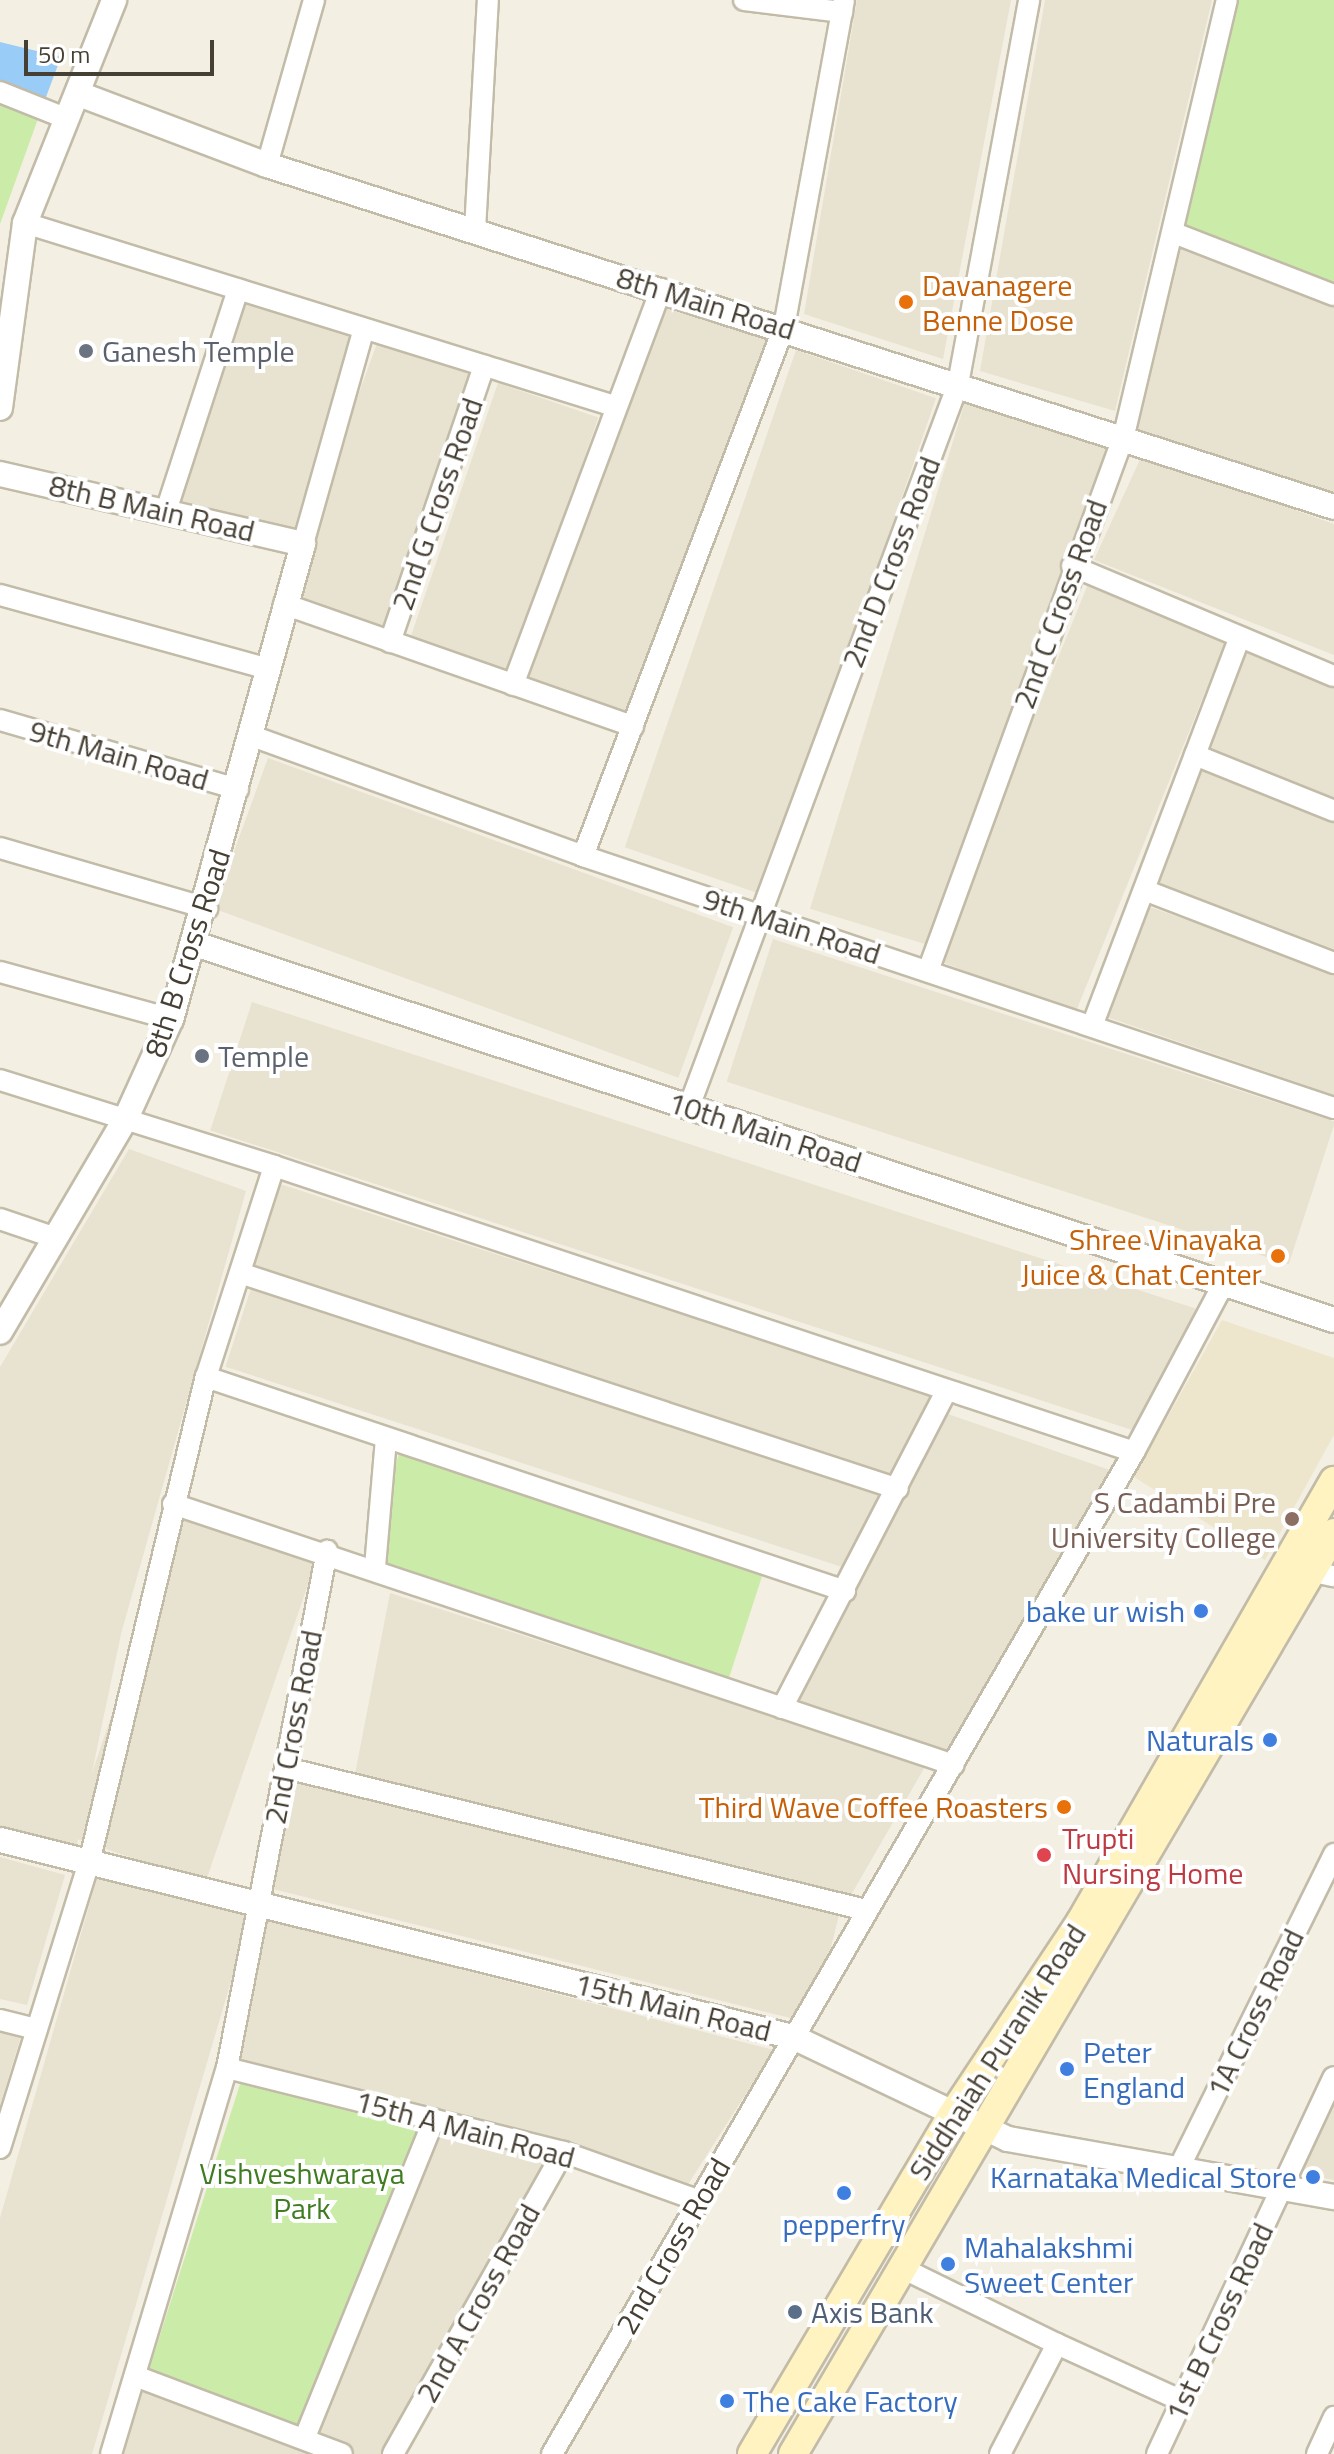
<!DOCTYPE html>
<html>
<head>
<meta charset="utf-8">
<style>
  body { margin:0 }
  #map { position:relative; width:1334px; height:2454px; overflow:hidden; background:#f3efe3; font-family:"Titillium Web",sans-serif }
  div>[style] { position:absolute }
  .residential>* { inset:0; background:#e8e2d1; transform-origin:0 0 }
  .education>* { inset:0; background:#eee6cc }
  .green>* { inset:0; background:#caeca8; transform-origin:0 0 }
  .water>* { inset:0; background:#99ccf6 }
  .roads { filter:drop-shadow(2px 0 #c2bba8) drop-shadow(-2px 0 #c2bba8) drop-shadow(0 2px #c2bba8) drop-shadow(0 -2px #c2bba8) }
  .minor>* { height:20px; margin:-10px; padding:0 10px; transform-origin:10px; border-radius:10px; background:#fff }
  .tertiary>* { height:24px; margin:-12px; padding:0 12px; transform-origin:12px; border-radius:12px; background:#fff }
  .secondary>* { height:28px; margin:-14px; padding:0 14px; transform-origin:14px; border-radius:14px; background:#fff3c2 }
  .dots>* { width:22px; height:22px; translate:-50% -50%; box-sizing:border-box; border:4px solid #fff; border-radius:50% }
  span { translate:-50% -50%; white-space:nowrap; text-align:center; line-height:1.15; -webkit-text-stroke:8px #fff; paint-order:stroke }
  .food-label { font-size:30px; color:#c56008 }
  .left { translate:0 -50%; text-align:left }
  .right { translate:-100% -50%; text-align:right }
  .street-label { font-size:30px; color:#463f33 }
  .worship-label { font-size:30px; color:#5b616d }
  .education-label { font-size:30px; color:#785e54 }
  .shop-label { font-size:30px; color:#366cbe }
  .health-label { font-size:30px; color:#be3a42 }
  .park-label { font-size:30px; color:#407c21 }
  .service-label { font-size:30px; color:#4e5e75 }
  .scale { position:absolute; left:24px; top:40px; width:190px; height:36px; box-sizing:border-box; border:4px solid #463f33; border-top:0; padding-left:10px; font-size:24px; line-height:28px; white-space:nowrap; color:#463f33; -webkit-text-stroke:6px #fff; paint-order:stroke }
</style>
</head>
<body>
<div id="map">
  <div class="residential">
    <div style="clip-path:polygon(857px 0,1011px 0,943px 359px,804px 314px)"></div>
    <div style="clip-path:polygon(1045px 0,1212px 0,1115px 411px,980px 371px)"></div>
    <div style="clip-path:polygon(1182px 240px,1334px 304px,1334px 503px,1134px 436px)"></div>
    <div style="left:248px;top:297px;width:116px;height:216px;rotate:18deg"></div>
    <div style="left:663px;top:301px;width:110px;height:399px;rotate:20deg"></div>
    <div style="left:379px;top:338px;width:104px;height:271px;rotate:20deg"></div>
    <div style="left:796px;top:350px;width:148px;height:526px;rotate:19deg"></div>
    <div style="left:498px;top:383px;width:106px;height:268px;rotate:19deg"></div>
    <div style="left:965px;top:402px;width:150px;height:530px;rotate:17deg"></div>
    <div style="clip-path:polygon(1142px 455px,1334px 524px,1334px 655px,1094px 560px)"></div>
    <div style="left:1088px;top:584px;width:149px;height:405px;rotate:22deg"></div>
    <div style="clip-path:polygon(1244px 647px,1334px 686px,1334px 800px,1207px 750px)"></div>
    <div style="left:268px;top:758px;width:495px;height:160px;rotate:20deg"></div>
    <div style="clip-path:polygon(1196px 768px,1334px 822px,1334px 949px,1157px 883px)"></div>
    <div style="clip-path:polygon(1147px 906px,1334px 972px,1334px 1095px,1104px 1016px)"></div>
    <div style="left:773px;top:939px;width:591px;height:150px;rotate:18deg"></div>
    <div style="left:252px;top:1002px;width:992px;height:135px;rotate:18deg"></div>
    <div style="clip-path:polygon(129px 1149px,246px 1191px,121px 1634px,76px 1849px,0 1832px,0 1367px)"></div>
    <div style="left:280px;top:1184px;width:687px;height:88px;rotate:18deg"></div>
    <div style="left:253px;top:1282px;width:666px;height:89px;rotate:18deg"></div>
    <div style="clip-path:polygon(948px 1414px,1110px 1470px,949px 1757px,788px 1706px)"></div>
    <div style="left:180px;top:1517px;width:143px;height:338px;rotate:19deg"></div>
    <div style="clip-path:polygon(390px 1593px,926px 1765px,851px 1895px,355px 1774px)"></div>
    <div style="left:295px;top:1778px;width:561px;height:113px;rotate:14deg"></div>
    <div style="clip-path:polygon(0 1857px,65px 1875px,27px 2005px,0 1999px)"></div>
    <div style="clip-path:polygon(97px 1878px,251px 1913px,92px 2454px,0 2454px,0 2218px)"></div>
    <div style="clip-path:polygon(265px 1919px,774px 2050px,685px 2189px,235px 2064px)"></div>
    <div style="clip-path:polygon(0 2027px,22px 2033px,0 2105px)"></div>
    <div style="clip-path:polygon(1334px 2092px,1334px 2180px,1296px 2173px)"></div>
    <div style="clip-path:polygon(437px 2124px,556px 2154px,388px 2454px,351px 2454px,310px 2435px)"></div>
    <div style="clip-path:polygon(144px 2382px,334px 2454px,123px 2454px)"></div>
  </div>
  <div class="education">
    <div style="clip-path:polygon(1222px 1320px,1334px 1358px,1334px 1435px,1265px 1560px,1134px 1477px)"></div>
  </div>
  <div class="green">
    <div style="clip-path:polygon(1232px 0,1334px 0,1334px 291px,1181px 230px)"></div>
    <div style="clip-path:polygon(0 85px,43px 105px,0 224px)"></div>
    <div style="left:400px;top:1451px;width:383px;height:114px;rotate:18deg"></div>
    <div style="clip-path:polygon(241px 2081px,426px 2130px,300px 2428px,147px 2376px)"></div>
  </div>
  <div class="water">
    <div style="clip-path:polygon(0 42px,61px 57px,43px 105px,0 85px)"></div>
  </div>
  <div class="roads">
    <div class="minor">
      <div style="left:744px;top:0;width:99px;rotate:7deg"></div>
      <div style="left:0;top:92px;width:73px;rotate:21.7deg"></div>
      <div style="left:267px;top:165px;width:172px;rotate:-74.1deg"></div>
      <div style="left:25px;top:223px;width:614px;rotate:17.25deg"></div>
      <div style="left:475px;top:230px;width:230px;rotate:-86.8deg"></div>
      <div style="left:1174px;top:233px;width:172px;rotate:21.2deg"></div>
      <div style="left:167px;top:508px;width:230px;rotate:-72deg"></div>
      <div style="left:303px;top:544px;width:223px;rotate:-74.2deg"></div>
      <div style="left:1072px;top:566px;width:284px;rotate:22.8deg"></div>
      <div style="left:0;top:595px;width:279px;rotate:15.4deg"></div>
      <div style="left:284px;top:604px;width:370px;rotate:19.3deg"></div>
      <div style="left:390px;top:642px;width:292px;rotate:-71.2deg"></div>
      <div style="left:513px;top:685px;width:423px;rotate:-69.5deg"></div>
      <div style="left:0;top:720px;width:248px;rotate:16.2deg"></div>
      <div style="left:252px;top:736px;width:352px;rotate:19.9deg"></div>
      <div style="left:583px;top:856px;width:792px;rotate:18.55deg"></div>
      <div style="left:1195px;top:755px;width:150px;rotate:21.9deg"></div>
      <div style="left:0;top:848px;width:216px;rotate:16.2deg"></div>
      <div style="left:583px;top:856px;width:566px;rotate:-69.2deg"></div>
      <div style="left:784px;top:327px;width:332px;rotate:-79.6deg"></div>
      <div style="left:1144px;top:890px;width:204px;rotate:21deg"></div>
      <div style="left:928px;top:971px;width:571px;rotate:-69.91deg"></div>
      <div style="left:1124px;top:435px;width:447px;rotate:-76.7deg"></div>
      <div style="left:0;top:972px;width:177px;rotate:15.4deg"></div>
      <div style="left:1092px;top:1026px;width:416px;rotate:-69.2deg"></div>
      <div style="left:0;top:1080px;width:287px;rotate:17.4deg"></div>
      <div style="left:689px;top:1107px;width:771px;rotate:-69.59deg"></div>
      <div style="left:958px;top:384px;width:391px;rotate:-79.5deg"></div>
      <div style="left:0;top:1219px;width:56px;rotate:18.8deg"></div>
      <div style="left:243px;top:1274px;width:689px;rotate:18.17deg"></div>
      <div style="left:206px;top:1377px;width:674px;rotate:18.52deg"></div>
      <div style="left:173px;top:1504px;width:823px;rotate:18.48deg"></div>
      <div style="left:375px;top:1567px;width:129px;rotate:-85.1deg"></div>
      <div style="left:1300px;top:1569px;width:35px;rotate:12deg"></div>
      <div style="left:782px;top:1708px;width:354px;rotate:-62.6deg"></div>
      <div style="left:286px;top:1768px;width:597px;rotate:13.76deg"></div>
      <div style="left:0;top:2020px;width:38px;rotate:14deg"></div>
      <div style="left:227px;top:2068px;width:346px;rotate:14deg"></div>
      <div style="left:563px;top:2152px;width:145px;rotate:19.7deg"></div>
      <div style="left:0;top:2148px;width:299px;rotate:-72.7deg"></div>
      <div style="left:89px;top:1863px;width:500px;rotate:-76.5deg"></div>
      <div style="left:206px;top:1377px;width:222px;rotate:-72.1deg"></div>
      <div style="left:274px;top:1166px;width:906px;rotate:18.39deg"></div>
      <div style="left:1134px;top:1452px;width:194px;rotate:-62deg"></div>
      <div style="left:1177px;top:2172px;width:355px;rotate:-63.7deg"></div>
      <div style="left:902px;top:2268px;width:173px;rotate:26.1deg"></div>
      <div style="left:1057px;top:2344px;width:124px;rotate:117.4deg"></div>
      <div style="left:1057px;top:2344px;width:137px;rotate:24.5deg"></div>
      <div style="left:135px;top:2376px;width:221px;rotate:20.6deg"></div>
      <div style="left:305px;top:2437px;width:343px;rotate:-67.9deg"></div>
      <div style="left:111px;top:2454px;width:403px;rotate:-73.3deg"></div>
      <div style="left:227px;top:2068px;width:527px;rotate:-79.05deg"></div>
      <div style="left:393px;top:2454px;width:347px;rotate:-60.6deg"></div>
      <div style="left:552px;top:2454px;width:1159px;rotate:-59.85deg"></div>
      <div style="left:1157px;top:2454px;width:416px;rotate:-64.9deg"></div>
      <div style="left:1317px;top:2454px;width:41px;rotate:-65.3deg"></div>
    </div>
    <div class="tertiary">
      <div style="left:79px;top:94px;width:201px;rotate:20.7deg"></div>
      <div style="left:267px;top:165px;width:1120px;rotate:17.77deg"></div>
      <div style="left:0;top:408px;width:187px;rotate:-82.3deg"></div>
      <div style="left:25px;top:223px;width:240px;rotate:-68.2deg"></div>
      <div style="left:0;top:474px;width:311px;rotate:13deg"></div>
      <div style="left:303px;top:544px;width:493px;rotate:105.5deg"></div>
      <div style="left:171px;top:1019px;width:109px;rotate:114.4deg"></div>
      <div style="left:126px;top:1118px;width:248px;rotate:120.5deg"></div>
      <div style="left:195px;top:944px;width:1199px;rotate:18.27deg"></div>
      <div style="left:0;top:1840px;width:817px;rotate:13.95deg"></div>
      <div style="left:793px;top:2037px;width:238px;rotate:25.4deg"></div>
      <div style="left:1008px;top:2139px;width:331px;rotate:10.1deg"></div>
    </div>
    <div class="secondary">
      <div style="left:752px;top:2454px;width:391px;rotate:-59.4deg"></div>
      <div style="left:951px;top:2117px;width:233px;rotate:-56.4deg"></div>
      <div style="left:1080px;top:1923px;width:510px;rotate:-60.12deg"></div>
      <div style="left:793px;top:2454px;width:1068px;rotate:-59.57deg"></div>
    </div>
  </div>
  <div class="dots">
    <div style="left:906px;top:302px;background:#e8710a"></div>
    <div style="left:86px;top:351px;background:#6b7280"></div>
    <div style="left:202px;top:1056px;background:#6b7280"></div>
    <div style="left:1278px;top:1256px;background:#e8710a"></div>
    <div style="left:1292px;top:1519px;background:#8d6e63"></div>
    <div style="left:1201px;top:1611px;background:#3f7fe0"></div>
    <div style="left:1270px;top:1740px;background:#3f7fe0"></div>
    <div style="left:1064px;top:1807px;background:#e8710a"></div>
    <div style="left:1044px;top:1855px;background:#e0444e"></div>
    <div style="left:1067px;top:2069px;background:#3f7fe0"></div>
    <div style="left:1313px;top:2177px;background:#3f7fe0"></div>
    <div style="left:844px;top:2193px;background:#3f7fe0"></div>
    <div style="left:948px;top:2264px;background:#3f7fe0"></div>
    <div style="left:795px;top:2312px;background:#5c6f8a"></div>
    <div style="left:727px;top:2401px;background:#3f7fe0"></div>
  </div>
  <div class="food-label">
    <span class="left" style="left:922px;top:302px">Davanagere<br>Benne Dose</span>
    <span class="right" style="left:1262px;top:1256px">Shree Vinayaka<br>Juice &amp; Chat Center</span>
    <span class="right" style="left:1048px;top:1807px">Third Wave Coffee Roasters</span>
  </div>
  <div class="street-label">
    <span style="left:706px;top:303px;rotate:17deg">8th Main Road</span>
    <span style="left:437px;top:504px;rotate:-71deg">2nd G Cross Road</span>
    <span style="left:152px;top:508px;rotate:13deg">8th B Main Road</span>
    <span style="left:891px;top:562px;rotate:-69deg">2nd D Cross Road</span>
    <span style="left:1060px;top:604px;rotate:-70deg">2nd C Cross Road</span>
    <span style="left:119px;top:755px;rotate:16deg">9th Main Road</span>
    <span style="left:792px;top:926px;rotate:18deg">9th Main Road</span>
    <span style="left:187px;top:953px;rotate:-72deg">8th B Cross Road</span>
    <span style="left:765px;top:1132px;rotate:18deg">10th Main Road</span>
    <span style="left:293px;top:1727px;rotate:-79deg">2nd Cross Road</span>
    <span style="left:673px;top:2007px;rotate:14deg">15th Main Road</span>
    <span style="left:1255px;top:2013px;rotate:-64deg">1A Cross Road</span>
    <span style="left:997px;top:2052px;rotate:-57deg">Siddhaiah Puranik Road</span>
    <span style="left:465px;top:2129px;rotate:15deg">15th A Main Road</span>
    <span style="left:673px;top:2246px;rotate:-60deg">2nd Cross Road</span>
    <span style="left:478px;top:2303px;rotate:-61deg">2nd A Cross Road</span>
    <span style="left:1219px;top:2322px;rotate:-65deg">1st B Cross Road</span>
  </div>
  <div class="worship-label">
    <span class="left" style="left:102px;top:351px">Ganesh Temple</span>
    <span class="left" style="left:218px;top:1056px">Temple</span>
  </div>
  <div class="education-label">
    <span class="right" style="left:1276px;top:1519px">S Cadambi Pre<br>University College</span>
  </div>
  <div class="shop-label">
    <span class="right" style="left:1185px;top:1611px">bake ur wish</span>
    <span class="right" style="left:1254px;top:1740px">Naturals</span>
    <span class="left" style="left:1083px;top:2069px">Peter<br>England</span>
    <span class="right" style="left:1297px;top:2177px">Karnataka Medical Store</span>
    <span style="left:844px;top:2224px">pepperfry</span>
    <span class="left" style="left:964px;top:2264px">Mahalakshmi<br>Sweet Center</span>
    <span class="left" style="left:743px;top:2401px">The Cake Factory</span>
  </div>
  <div class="health-label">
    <span class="left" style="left:1062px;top:1855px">Trupti<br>Nursing Home</span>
  </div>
  <div class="park-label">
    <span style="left:302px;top:2190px">Vishveshwaraya<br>Park</span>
  </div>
  <div class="service-label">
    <span class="left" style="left:811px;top:2312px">Axis Bank</span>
  </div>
  <div class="scale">50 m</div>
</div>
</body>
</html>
